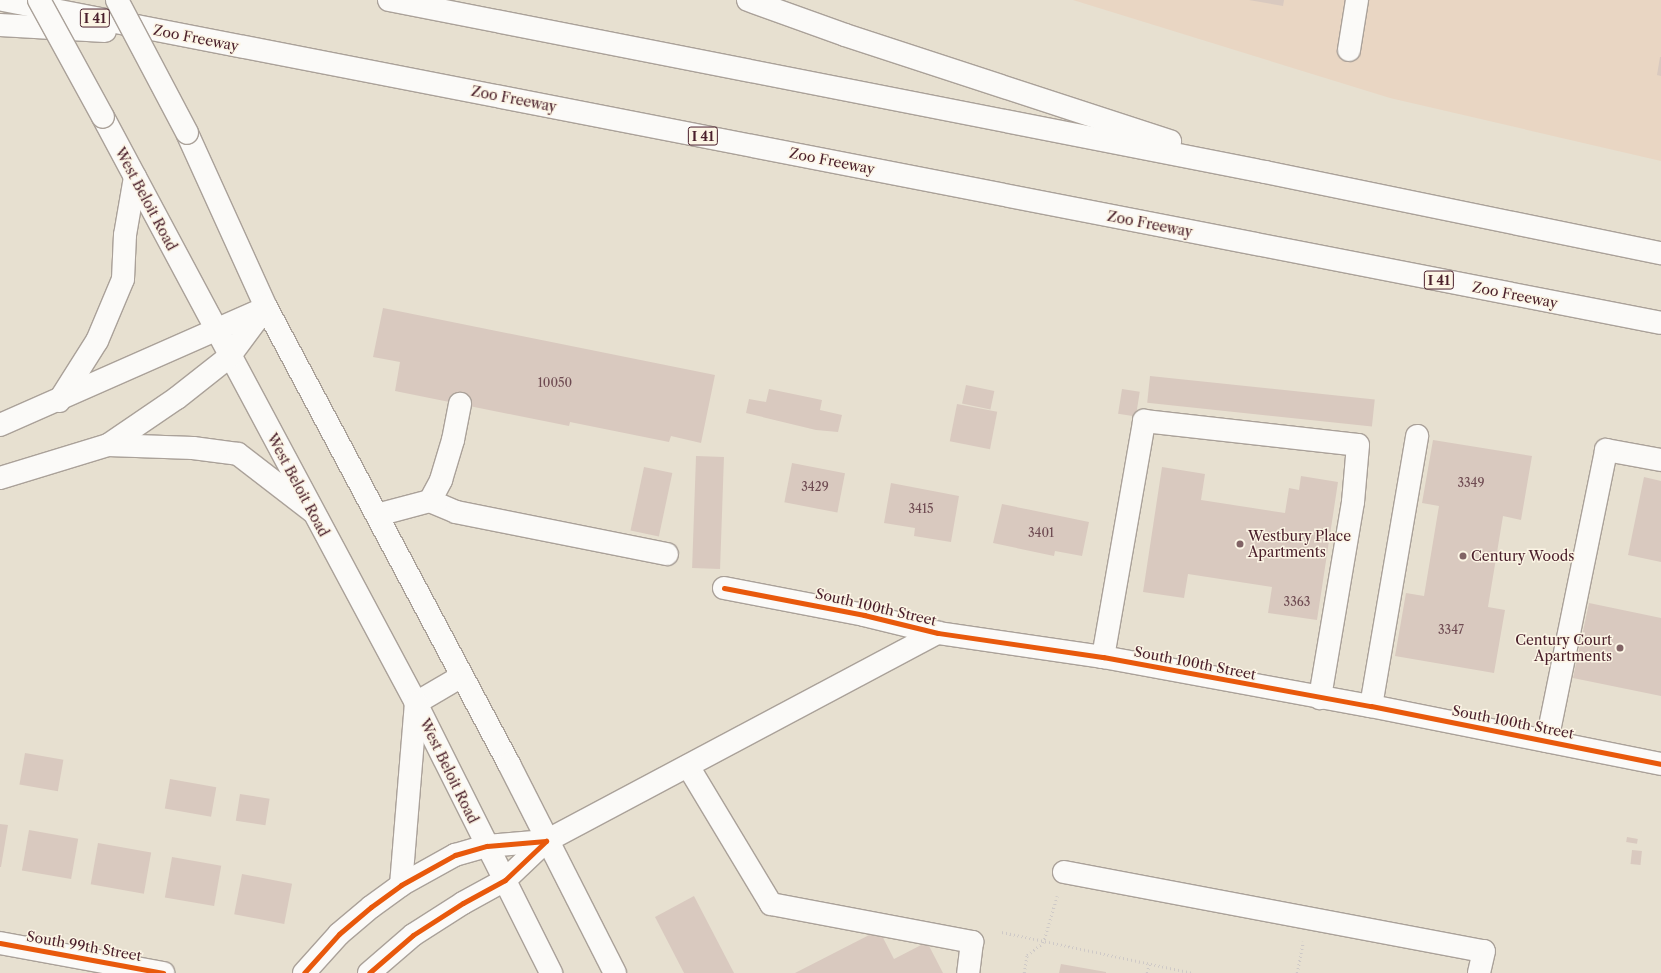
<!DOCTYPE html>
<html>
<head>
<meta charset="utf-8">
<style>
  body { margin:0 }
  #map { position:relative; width:1661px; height:973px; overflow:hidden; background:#e7e0d0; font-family:"Libre Caslon Text",serif }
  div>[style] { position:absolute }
  .built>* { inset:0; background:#e9d6c3 }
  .building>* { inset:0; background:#d9c9bf; transform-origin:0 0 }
  .path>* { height:2.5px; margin-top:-1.25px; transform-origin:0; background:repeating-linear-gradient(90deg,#cec9c7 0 1px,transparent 0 4px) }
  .roads { filter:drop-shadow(1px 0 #aaa199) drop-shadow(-1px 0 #aaa199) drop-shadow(0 1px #aaa199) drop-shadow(0 -1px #aaa199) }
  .minor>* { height:22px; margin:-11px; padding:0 11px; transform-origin:11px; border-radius:11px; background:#fbfaf8 }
  .major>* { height:22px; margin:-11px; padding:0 11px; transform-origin:11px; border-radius:11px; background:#fbfaf8 }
  .highway>* { height:22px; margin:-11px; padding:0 11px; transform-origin:11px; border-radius:11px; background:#fbfaf8 }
  .bridges { filter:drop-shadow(1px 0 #aaa199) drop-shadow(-1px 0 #aaa199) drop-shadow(0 1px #aaa199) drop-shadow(0 -1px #aaa199) }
  .major-bridge>* { height:22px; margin:-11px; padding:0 11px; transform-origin:11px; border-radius:11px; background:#fbfaf8 }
  .cycleway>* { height:5px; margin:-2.5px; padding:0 2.5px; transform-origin:2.5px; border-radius:2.5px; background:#e8590c }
  .dots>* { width:11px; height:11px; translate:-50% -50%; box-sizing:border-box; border:2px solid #fcf5e5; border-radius:50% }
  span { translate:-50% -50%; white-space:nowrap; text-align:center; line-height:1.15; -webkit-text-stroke:3px #fcf5e5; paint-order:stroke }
  .number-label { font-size:12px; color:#6e4a51 }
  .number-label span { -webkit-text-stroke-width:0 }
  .shield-label span { padding:1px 3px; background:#fcf5e5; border:1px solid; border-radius:3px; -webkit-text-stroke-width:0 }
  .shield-label { font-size:13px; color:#4a1f2b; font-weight:700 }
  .street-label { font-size:14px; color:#4a1f2b }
  .poi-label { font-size:14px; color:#4a1f2b }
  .left { translate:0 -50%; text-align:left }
  .right { translate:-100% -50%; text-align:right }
</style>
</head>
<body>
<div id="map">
  <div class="built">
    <div style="clip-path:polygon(1073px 0,1661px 0,1661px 161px,1390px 98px)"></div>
  </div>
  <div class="building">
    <div style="clip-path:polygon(1249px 0,1284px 0,1283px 6px)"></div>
    <div style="clip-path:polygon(1660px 57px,1661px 57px,1661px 76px,1657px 75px)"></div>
    <div style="clip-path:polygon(383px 308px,715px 375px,701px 443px,671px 436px,669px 442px,570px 422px,569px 426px,395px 391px,400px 362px,373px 357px)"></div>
    <div style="left:1150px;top:376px;width:226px;height:27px;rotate:6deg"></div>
    <div style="left:966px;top:385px;width:29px;height:19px;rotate:12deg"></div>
    <div style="clip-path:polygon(769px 389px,822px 400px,820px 410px,842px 415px,838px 432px,816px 430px,746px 413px,749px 399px,766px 402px)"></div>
    <div style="left:1122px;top:389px;width:18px;height:25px;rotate:9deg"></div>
    <div style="left:957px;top:404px;width:41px;height:38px;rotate:11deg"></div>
    <div style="clip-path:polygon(1433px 440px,1532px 456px,1521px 520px,1503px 516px,1488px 607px,1505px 610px,1494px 673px,1395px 656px,1406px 593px,1424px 596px,1439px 506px,1422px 503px)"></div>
    <div style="left:696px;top:456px;width:28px;height:112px;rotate:2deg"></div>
    <div style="left:792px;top:463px;width:54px;height:40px;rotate:11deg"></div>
    <div style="left:644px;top:467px;width:29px;height:65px;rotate:12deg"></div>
    <div style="clip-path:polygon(1162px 467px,1205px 474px,1201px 500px,1285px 513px,1289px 488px,1299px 490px,1301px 476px,1338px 482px,1317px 620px,1268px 613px,1272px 587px,1188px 574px,1184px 598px,1143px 592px)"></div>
    <div style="clip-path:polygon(1644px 477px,1661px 481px,1661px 562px,1628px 555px)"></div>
    <div style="clip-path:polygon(891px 483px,959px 496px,951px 542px,914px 536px,915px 528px,884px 523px)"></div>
    <div style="clip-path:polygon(1002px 504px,1089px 522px,1082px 556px,1055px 551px,1054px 556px,993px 543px)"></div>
    <div style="clip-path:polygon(1589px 603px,1661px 618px,1661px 696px,1573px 678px)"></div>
    <div style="left:25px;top:753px;width:39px;height:32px;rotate:10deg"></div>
    <div style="left:170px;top:779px;width:47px;height:30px;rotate:10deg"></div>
    <div style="left:240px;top:794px;width:30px;height:27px;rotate:9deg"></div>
    <div style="clip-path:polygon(0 824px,8px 825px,1px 867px,0 867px)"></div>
    <div style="left:29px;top:830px;width:50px;height:41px;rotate:10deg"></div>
    <div style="left:1627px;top:837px;width:11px;height:5px;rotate:10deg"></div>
    <div style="left:98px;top:843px;width:54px;height:42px;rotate:10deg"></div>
    <div style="left:1632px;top:850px;width:10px;height:14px;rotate:6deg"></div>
    <div style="left:172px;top:857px;width:50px;height:41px;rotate:10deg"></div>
    <div style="left:242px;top:874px;width:51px;height:41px;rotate:11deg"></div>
    <div style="clip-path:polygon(694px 896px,734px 973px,684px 973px,655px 917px)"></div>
    <div style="clip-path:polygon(879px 930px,894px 959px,927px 942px,943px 973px,795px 973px)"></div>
    <div style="clip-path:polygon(1061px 964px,1106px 972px,1106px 973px,1059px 973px)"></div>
  </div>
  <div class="path">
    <div style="left:1002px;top:932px;width:195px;rotate:12.1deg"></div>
    <div style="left:1024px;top:973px;width:18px;rotate:-81deg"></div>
    <div style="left:1027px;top:955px;width:20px;rotate:-37deg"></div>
    <div style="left:1043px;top:943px;width:49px;rotate:-73.4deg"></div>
    <div style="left:1147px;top:973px;width:9px;rotate:-77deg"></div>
    <div style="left:1297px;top:973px;width:32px;rotate:-79deg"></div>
  </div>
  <div class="roads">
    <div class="minor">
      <div style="left:1349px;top:50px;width:51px;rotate:-80.9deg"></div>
      <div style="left:430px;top:501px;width:24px;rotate:-62deg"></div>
      <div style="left:441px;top:480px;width:42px;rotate:-73.3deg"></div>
      <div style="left:453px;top:440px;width:37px;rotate:-79deg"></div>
      <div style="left:377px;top:515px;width:55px;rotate:-14.8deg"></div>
      <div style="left:430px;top:501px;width:28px;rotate:23deg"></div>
      <div style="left:456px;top:512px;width:215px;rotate:11.3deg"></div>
      <div style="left:724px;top:588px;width:143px;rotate:10.9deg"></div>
      <div style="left:864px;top:615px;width:76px;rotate:13.7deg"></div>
      <div style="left:938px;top:633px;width:167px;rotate:8.3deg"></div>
      <div style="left:1103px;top:657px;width:272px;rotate:10.4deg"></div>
      <div style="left:1371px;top:706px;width:296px;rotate:11.3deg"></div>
      <div style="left:1103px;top:657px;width:240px;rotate:-80.1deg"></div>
      <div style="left:1144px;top:421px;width:215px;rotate:6.4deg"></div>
      <div style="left:1358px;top:445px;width:57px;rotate:95deg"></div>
      <div style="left:1353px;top:502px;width:199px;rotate:99.6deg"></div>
      <div style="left:416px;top:703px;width:53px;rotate:-30.4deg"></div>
      <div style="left:1371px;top:706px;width:274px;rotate:-80.3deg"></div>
      <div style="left:1547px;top:741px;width:297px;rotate:-78.5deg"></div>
      <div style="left:1606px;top:450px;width:56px;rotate:10.3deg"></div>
      <div style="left:688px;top:766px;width:161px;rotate:59deg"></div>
      <div style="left:771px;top:904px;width:205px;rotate:10.7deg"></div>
      <div style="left:972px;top:942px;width:31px;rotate:97deg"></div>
      <div style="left:1064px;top:872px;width:427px;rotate:10.7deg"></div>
      <div style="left:1484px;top:951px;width:23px;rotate:103deg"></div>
      <div style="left:0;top:943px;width:166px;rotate:10.4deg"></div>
      <div style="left:304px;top:973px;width:52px;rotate:-48.1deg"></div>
      <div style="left:339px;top:934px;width:42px;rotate:-40.2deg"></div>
      <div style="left:371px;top:907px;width:37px;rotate:-36deg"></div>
      <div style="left:401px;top:885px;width:62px;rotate:-29.1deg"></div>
      <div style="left:455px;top:855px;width:33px;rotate:-16deg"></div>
      <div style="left:487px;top:846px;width:59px;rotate:-4.8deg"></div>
      <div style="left:369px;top:973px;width:58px;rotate:-40.8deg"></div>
      <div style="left:413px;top:935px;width:59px;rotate:-32.6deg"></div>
      <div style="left:463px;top:903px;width:48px;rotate:-28.7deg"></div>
      <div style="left:505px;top:880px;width:57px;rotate:-43.6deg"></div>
      <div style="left:546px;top:841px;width:444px;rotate:-28deg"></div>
    </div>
    <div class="major">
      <div style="left:103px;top:117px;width:664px;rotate:61.89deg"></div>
      <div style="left:416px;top:703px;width:302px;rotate:63.4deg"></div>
      <div style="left:187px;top:133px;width:191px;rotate:65.6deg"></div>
      <div style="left:266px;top:307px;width:518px;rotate:62deg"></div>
      <div style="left:509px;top:764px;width:234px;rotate:63.1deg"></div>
      <div style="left:401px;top:885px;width:183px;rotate:-85.3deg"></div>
    </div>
    <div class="highway">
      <div style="left:3px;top:0;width:1689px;rotate:11.02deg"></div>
      <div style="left:389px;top:0;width:893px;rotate:11.11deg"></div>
      <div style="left:1265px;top:172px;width:404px;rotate:11.6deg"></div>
      <div style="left:748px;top:0;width:103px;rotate:19.8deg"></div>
      <div style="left:845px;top:35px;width:342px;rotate:18.1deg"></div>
      <div style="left:0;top:25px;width:105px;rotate:3.3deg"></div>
      <div style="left:59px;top:401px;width:71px;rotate:-57.7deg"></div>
      <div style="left:97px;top:341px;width:67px;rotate:-67.2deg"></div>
      <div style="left:123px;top:279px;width:44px;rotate:-87.4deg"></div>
      <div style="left:125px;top:235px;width:59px;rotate:-80.2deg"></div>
      <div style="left:0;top:425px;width:290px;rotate:-23.8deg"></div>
      <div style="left:108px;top:445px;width:85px;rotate:2deg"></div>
      <div style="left:193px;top:448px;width:45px;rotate:7.6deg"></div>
      <div style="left:238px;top:454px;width:93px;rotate:37.6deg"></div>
      <div style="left:0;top:478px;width:113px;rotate:-17deg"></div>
      <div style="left:108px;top:445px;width:83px;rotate:-34.3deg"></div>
      <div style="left:177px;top:398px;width:66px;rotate:-38.3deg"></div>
      <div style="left:229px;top:357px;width:62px;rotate:-53.5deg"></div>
    </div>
  </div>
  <div class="bridges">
    <div class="major-bridge">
      <div style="left:39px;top:0;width:133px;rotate:61.3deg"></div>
      <div style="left:117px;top:0;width:150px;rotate:62.2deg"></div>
    </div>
  </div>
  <div class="cycleway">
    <div style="left:724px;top:588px;width:143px;rotate:10.9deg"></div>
    <div style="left:864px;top:615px;width:76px;rotate:13.7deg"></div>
    <div style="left:938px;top:633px;width:167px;rotate:8.3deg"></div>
    <div style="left:1103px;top:657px;width:272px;rotate:10.4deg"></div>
    <div style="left:1371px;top:706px;width:296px;rotate:11.3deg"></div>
    <div style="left:0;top:943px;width:166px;rotate:10.4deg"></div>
    <div style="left:304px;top:973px;width:52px;rotate:-48.1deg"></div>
    <div style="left:339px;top:934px;width:42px;rotate:-40.2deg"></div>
    <div style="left:371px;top:907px;width:37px;rotate:-36deg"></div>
    <div style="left:401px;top:885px;width:62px;rotate:-29.1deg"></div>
    <div style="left:455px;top:855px;width:33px;rotate:-16deg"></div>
    <div style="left:487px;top:846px;width:59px;rotate:-4.8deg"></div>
    <div style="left:369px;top:973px;width:58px;rotate:-40.8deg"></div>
    <div style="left:413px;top:935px;width:59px;rotate:-32.6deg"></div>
    <div style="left:463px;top:903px;width:48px;rotate:-28.7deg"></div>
    <div style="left:505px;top:880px;width:57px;rotate:-43.6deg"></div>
  </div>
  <div class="dots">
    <div style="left:1240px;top:544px;background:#816365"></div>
    <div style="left:1463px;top:556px;background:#816365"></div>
    <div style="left:1620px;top:648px;background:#816365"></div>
  </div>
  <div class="number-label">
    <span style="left:555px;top:383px">10050</span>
    <span style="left:1471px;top:483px">3349</span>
    <span style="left:815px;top:487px">3429</span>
    <span style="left:921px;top:509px">3415</span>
    <span style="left:1041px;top:533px">3401</span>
    <span style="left:1297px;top:602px">3363</span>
    <span style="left:1451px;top:630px">3347</span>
  </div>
  <div class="shield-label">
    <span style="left:95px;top:18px">I 41</span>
    <span style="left:703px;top:136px">I 41</span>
    <span style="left:1439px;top:280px">I 41</span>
  </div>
  <div class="street-label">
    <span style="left:196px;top:38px;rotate:11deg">Zoo Freeway</span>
    <span style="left:514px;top:99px;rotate:11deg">Zoo Freeway</span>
    <span style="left:832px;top:161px;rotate:11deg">Zoo Freeway</span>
    <span style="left:146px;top:199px;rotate:62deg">West Beloit Road</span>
    <span style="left:1150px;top:224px;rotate:11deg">Zoo Freeway</span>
    <span style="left:1515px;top:295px;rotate:11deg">Zoo Freeway</span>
    <span style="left:298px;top:485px;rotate:62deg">West Beloit Road</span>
    <span style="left:876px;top:607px;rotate:13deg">South 100th Street</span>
    <span style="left:1195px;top:663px;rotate:11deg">South 100th Street</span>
    <span style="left:1513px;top:722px;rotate:11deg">South 100th Street</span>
    <span style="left:449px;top:771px;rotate:64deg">West Beloit Road</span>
    <span style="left:84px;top:946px;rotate:10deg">South 99th Street</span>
  </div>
  <div class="poi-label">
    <span class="left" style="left:1248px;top:544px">Westbury Place<br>Apartments</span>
    <span class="left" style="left:1471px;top:556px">Century Woods</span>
    <span class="right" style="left:1612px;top:648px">Century Court<br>Apartments</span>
  </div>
</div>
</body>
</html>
